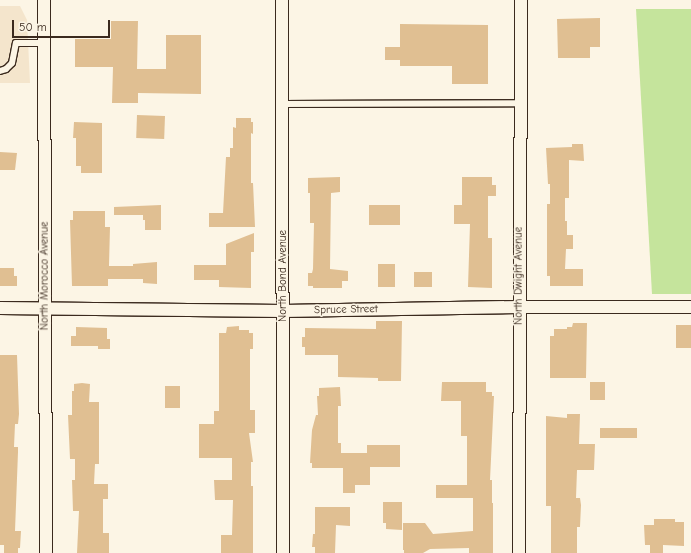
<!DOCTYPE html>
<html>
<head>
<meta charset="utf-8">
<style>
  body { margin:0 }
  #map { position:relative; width:691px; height:553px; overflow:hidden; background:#fcf5e5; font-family:"Comic Neue",sans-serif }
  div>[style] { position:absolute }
  .built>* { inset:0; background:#f4e5cc }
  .green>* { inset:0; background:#c5e49c }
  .building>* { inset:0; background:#e0bf92; transform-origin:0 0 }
  .roads { filter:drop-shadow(1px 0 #3b2a1e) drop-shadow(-1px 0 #3b2a1e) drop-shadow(0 1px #3b2a1e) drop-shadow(0 -1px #3b2a1e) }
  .lane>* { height:6px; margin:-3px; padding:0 3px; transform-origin:3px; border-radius:3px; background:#fcf5e5 }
  .street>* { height:12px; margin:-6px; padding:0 6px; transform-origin:6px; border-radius:6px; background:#fcf5e5 }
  span { translate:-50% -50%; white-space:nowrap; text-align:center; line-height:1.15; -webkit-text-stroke:3px #fcf5e5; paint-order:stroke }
  .street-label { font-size:11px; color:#3b2a1e }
  .scale { position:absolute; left:12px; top:20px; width:98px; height:18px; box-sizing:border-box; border:2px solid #3b2a1e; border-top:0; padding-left:5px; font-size:12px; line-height:14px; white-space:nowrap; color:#3b2a1e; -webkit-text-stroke:3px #fcf5e5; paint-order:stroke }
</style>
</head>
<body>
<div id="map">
  <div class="built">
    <div style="clip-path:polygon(0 6px,20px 6px,27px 20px,30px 83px,0 83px)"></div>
  </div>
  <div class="green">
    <div style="clip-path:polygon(636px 9px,691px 9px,691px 294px,652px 294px)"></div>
  </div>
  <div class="building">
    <div style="clip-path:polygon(600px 18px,600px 47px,590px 47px,590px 58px,558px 58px,557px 19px)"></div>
    <div style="clip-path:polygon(111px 21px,138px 21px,137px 69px,166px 69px,166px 35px,201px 35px,201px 94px,138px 93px,138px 103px,112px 103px,113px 67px,75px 67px,75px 39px,111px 39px)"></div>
    <div style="clip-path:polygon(400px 24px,488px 25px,488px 84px,452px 84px,452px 66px,400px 66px,400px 60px,385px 60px,385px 47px,400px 47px)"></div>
    <div style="left:137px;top:115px;width:28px;height:23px;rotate:2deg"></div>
    <div style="clip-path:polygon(236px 118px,251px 118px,251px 122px,253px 122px,253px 134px,251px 133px,251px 183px,253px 183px,255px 227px,209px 227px,209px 213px,223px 213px,226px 157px,230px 157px,230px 148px,233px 148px,233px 127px,236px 128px)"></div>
    <div style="clip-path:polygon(74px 122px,102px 123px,102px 173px,81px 173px,81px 166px,76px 166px,76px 138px,73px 138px)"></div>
    <div style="clip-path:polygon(572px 144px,583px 144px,584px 161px,569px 160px,569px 198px,565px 198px,565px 221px,567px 221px,567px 235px,573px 235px,573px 249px,566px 249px,565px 269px,583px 269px,583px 286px,550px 286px,550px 276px,547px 276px,547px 204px,550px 204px,550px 184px,548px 184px,546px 148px,572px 147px)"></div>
    <div style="clip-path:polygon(0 152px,17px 153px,15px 170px,0 170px)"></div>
    <div style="clip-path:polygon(340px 177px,340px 192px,331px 193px,330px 269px,348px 271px,348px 281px,342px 281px,342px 288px,313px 288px,313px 286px,308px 286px,308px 273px,312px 273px,313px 269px,314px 223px,310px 223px,310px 193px,308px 193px,308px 178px)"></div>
    <div style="clip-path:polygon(462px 177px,492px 177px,492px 185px,496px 185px,496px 196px,488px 196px,488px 238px,492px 238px,492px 288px,468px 287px,470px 224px,454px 224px,454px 205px,462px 205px)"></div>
    <div style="clip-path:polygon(161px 205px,161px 230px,145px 230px,145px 220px,143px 220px,143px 215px,114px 215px,114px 207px)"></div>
    <div style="left:369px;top:205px;width:31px;height:20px"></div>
    <div style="clip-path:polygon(73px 211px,105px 211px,105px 227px,110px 227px,109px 266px,133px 266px,133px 264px,157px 262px,157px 284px,143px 283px,143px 279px,108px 279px,108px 286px,72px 286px,70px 220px,73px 220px)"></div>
    <div style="clip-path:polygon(254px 233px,254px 252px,251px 252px,251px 288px,219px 287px,219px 280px,194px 280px,194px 265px,226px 265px,226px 244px)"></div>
    <div style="left:378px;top:264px;width:17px;height:23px"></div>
    <div style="clip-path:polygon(0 268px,14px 268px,14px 276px,17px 276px,17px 286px,0 286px)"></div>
    <div style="left:414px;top:272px;width:18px;height:15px"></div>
    <div style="clip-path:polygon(376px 321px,402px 321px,401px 381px,378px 381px,378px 378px,338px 377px,338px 355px,305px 355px,305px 347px,302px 347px,302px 337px,305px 337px,305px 328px,376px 329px)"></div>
    <div style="clip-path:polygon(573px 323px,587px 323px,586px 378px,550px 378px,550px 336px,554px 336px,554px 329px,567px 329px,567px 327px,572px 327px)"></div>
    <div style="left:676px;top:325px;width:15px;height:23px"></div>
    <div style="clip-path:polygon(239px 326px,239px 330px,249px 330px,249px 333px,253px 333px,253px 349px,250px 349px,250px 410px,255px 410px,255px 433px,249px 433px,253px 462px,251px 462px,251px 486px,253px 486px,253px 553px,221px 553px,221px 535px,232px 535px,233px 500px,215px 500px,214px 480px,232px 480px,232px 458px,199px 458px,199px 424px,214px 424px,214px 411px,219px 411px,219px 333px,226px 333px,227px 327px)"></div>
    <div style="clip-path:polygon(76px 327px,107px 328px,107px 339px,110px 339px,110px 349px,98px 349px,98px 346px,71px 346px,71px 336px,76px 336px)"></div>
    <div style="clip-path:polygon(0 355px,17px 355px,19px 414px,18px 424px,15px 424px,14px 447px,18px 447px,18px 452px,15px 531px,21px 531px,20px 548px,18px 548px,18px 553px,4px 553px,4px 545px,0 545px)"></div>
    <div style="clip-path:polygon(442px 382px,486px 382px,486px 392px,492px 392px,492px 396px,494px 396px,490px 480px,492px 480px,492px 503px,493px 503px,493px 553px,469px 553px,469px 548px,430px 549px,423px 553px,404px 553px,404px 550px,403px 550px,403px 523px,425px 523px,433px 534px,473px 531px,473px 498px,436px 498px,436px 485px,467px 485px,467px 436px,461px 436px,461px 401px,441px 401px)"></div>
    <div style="left:590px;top:382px;width:15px;height:18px"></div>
    <div style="clip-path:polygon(82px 383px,90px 384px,89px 402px,99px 402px,99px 464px,95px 464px,94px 484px,108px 484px,108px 499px,103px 499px,103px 533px,109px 533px,109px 553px,77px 553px,79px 511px,73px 511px,72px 480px,75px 480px,75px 459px,70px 459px,68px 415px,72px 415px,72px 391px,74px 391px,74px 384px)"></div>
    <div style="left:165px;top:386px;width:15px;height:22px"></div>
    <div style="clip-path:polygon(340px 387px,341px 406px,338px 406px,338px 443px,341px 443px,341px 453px,367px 453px,367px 445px,400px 445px,400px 467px,370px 467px,370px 485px,355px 485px,355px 493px,343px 493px,343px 468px,312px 468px,312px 463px,310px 463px,312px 430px,316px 415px,318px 415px,317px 396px,319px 396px,319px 388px)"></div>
    <div style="clip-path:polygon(567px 414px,580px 414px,579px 444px,595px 444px,594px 470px,577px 470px,576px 498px,580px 498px,581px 505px,580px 527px,577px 527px,577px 553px,551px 553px,551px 506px,546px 506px,546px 416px,567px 418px)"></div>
    <div style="left:600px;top:428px;width:37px;height:10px"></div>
    <div style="clip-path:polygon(383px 502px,402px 502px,402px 530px,386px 529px,386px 523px,383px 523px)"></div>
    <div style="clip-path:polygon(315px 507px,350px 507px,350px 526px,336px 525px,335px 553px,315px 553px,315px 547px,312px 547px,313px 534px,315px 534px)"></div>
    <div style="clip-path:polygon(654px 519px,675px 519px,675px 522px,684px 522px,684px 546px,663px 545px,663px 553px,650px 553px,650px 545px,645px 545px,644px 525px,654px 525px)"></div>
  </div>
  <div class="roads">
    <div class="lane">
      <div style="left:0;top:71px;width:6px;rotate:-18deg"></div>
      <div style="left:6px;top:69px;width:8px;rotate:-45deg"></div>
      <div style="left:12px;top:63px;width:20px;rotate:-79deg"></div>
      <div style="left:16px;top:43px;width:29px"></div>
      <div style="left:283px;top:104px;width:238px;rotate:-0.2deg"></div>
    </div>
    <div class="street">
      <div style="left:44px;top:0;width:553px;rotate:89.79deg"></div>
      <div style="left:282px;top:0;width:553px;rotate:89.9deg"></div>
      <div style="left:0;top:308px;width:283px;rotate:0.6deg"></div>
      <div style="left:283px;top:311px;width:236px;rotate:-1deg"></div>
      <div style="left:519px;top:307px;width:172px"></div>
      <div style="left:519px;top:553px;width:553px;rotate:-89.79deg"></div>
    </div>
  </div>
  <div class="street-label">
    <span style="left:45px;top:276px;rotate:-90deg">North Morocco Avenue</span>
    <span style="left:283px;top:276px;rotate:-90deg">North Bond Avenue</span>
    <span style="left:519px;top:276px;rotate:-90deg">North Dwight Avenue</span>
    <span style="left:346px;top:310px;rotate:-1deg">Spruce Street</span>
  </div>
  <div class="scale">50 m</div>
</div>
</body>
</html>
